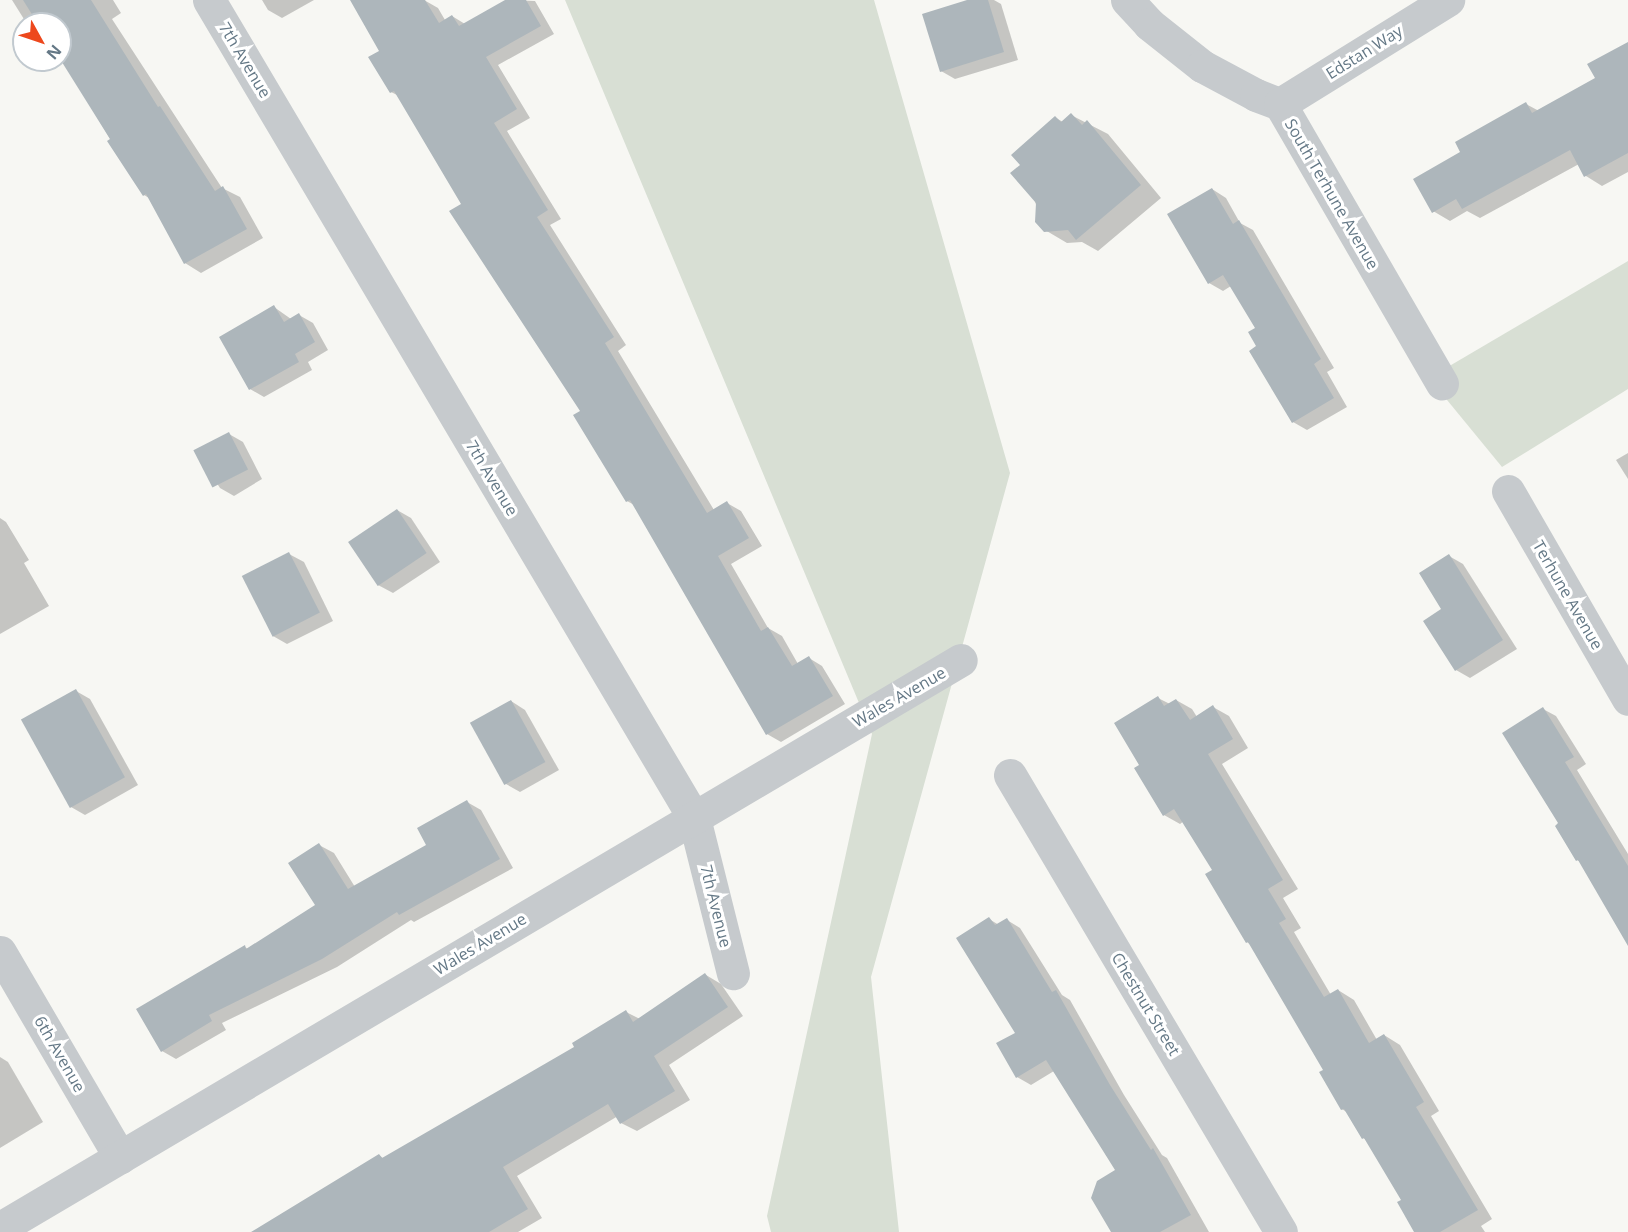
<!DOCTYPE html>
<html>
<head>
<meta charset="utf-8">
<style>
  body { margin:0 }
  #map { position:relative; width:1628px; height:1232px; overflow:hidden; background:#f7f7f3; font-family:"Open Sans",sans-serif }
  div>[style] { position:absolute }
  .green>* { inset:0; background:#d8dfd4 }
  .shadow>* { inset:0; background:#0003 }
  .building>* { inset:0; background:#adb6bb; transform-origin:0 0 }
  .street>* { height:33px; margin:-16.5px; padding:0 16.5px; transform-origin:16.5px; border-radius:16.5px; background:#c6cacd }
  span { translate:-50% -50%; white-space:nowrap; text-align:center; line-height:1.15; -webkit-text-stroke:6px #fff; paint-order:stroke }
  .street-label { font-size:16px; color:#647886 }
  .north { position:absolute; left:12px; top:12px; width:60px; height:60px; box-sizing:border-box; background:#fff; border:2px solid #c1c9cf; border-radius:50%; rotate:130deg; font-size:16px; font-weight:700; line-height:24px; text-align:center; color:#647886 }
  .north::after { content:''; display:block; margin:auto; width:21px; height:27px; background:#ed481d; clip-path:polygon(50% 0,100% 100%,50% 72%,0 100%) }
</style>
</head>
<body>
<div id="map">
  <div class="green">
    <div style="clip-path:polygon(565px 0,874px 0,1010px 473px,871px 977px,899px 1232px,771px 1232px,767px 1216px,872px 734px)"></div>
    <div style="clip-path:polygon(1628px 261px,1628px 389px,1502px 467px,1429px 378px)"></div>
  </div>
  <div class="shadow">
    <div style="clip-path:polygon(12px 0,113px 0,121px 13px,112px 19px,222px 188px,240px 197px,263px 238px,201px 273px,185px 263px,149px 198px,144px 195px,60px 56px,60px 24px,27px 24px)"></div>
    <div style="clip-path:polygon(262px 0,314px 0,282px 18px,268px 10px)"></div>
    <div style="clip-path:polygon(352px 0,424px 0,438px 8px,445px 20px,452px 16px,465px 24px,508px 0,535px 1px,554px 34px,498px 65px,530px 118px,507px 131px,561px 219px,550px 225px,626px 345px,618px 351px,714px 510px,727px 503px,741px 511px,762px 546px,731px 564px,768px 628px,782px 636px,798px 664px,809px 658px,822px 666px,845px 704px,781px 742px,767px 734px,636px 506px,627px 501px,582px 412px,463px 205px,399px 96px,391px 92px,381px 51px)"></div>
    <div style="clip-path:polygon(972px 0,994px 0,1001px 4px,1018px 60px,955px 79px,941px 71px)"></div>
    <div style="clip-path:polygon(1628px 44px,1628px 172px,1602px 186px,1586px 176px,1579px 164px,1480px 218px,1467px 211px,1450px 221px,1433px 211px,1462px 152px,1526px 104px,1539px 111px,1597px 79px)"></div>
    <div style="clip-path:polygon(1071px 115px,1108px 134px,1161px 198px,1098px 251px,1082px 242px,1067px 243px,1045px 230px,1022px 165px,1056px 118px,1063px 122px)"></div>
    <div style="clip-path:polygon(1212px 189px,1226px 198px,1240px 223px,1253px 230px,1334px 368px,1327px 372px,1347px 407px,1307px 430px,1293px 422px,1259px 347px,1257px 329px,1231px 286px,1223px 291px,1209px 283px)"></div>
    <div style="clip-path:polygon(274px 307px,291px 319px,299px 315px,313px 323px,328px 350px,308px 362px,312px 370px,264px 397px,250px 389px)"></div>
    <div style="clip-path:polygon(229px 434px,243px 442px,262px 479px,234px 496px,220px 488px,198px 454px)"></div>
    <div style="clip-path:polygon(1628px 453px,1628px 479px,1616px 460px)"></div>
    <div style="clip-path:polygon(397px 510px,411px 518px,440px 562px,393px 593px,378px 585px)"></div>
    <div style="clip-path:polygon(0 518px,6px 522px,29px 560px,24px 563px,49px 606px,0 634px)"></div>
    <div style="clip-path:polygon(289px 554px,304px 562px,333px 621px,287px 644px,273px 636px)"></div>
    <div style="clip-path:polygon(1449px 556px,1463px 564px,1517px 649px,1470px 678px,1456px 670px,1443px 609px)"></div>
    <div style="clip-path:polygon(76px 691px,90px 699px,138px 785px,85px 815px,71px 807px)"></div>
    <div style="clip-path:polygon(1158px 698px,1170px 704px,1176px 700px,1192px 709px,1197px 717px,1213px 707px,1229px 716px,1248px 748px,1222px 764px,1298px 889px,1283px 898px,1301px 928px,1294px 932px,1331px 995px,1338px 990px,1354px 1000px,1377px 1040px,1384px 1035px,1400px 1045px,1439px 1111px,1431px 1116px,1492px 1219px,1481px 1226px,1485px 1232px,1416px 1232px,1403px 1201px,1367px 1140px,1363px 1138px,1348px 1113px,1342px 1109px,1325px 1070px,1252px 946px,1247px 942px,1214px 870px,1184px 821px,1180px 824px,1164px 815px,1141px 765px)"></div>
    <div style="clip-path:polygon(511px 701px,525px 710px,559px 770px,520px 792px,506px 784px)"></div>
    <div style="clip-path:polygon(1543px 709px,1556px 716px,1586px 764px,1577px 770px,1628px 854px,1628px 943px,1582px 863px,1577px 860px,1560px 824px)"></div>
    <div style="clip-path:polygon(467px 802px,481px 810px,513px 868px,414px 922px,411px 920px,337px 967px,222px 1023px,226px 1030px,176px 1059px,162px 1051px,245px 947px,248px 949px,317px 906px,319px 845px,334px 853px,355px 887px,428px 845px)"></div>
    <div style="clip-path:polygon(989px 919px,999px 925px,1007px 920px,1020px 928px,1062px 995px,1070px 1000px,1124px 1095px,1162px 1155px,1167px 1158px,1209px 1232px,1113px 1232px,1118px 1171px,1054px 1071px,1031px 1085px,1017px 1077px,1017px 1033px)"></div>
    <div style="clip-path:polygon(706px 975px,721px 984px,743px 1016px,669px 1065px,690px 1100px,637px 1131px,621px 1123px,618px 1116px,517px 1176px,542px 1218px,518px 1232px,254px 1232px,379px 1155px,384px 1159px,576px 1047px,626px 1012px,640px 1019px)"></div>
    <div style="clip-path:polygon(0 1057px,8px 1062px,43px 1122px,0 1148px)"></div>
  </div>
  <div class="building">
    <div style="clip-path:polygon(23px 0,91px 0,158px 107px,160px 106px,215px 191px,223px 186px,247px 229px,184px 264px,146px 194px,143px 196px,107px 141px,110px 139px,60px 59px,60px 24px,38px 24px)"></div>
    <div style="clip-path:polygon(350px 0,425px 0,439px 23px,452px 15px,459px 26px,505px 0,526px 0,541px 26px,486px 57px,517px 109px,494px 123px,548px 210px,537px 217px,614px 337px,605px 343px,707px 513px,727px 501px,749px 538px,718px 556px,761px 631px,768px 627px,792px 666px,809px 656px,833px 696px,766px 735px,630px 500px,626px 502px,573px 415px,580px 411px,449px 211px,461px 204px,394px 91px,390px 93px,368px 57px,379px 51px)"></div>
    <div style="clip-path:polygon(967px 0,988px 0,1004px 52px,940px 72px,922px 14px)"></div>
    <div style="clip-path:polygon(1628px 42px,1628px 153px,1584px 177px,1570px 150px,1462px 209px,1456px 199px,1432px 213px,1413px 179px,1460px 152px,1455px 142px,1526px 102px,1532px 113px,1595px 78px,1587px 64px)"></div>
    <div style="clip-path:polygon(1071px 113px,1082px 125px,1087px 120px,1141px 185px,1076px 240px,1068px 230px,1044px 232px,1035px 222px,1036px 203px,1010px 173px,1020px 165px,1011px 155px,1055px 116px,1061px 122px)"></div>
    <div style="clip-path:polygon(1212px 188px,1233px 224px,1239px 220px,1321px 359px,1314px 364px,1334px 398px,1292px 423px,1249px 351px,1256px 346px,1248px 332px,1255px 328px,1223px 275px,1208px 284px,1167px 214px)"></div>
    <div style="clip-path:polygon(274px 305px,284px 322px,299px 313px,315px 342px,295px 354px,299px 362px,249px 390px,219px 337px)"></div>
    <div style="left:229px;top:432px;width:42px;height:40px;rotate:63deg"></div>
    <div style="left:397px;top:509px;width:53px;height:59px;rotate:56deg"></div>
    <div style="left:289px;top:552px;width:68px;height:53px;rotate:63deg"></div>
    <div style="clip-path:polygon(1449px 554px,1503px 640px,1455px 671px,1423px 621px,1441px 609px,1419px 573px)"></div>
    <div style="left:76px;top:689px;width:101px;height:63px;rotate:61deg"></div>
    <div style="clip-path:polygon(1158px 696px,1164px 706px,1176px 699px,1190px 720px,1213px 705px,1233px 739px,1208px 754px,1283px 880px,1268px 889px,1286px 919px,1279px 923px,1324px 997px,1338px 989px,1369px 1043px,1384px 1034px,1424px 1102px,1416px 1107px,1478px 1210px,1440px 1232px,1414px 1232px,1397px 1202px,1401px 1200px,1364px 1138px,1362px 1139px,1344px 1109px,1341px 1110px,1319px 1072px,1323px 1070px,1248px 942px,1246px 943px,1205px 874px,1212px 870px,1174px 809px,1163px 816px,1134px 768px,1139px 765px,1114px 723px)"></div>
    <div style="left:511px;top:700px;width:71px;height:47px;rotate:61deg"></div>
    <div style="clip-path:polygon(1543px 707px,1574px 757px,1565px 762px,1628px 866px,1628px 946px,1578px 860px,1576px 861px,1555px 826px,1558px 823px,1502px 733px)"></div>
    <div style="clip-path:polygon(467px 800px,500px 859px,399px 915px,397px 912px,322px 959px,209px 1015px,212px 1021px,161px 1052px,136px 1009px,245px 945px,246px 949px,315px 905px,288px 863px,319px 843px,348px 889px,426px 845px,417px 828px)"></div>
    <div style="clip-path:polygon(989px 917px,995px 925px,1007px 918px,1052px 992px,1056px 990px,1110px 1085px,1151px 1150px,1153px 1148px,1191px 1215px,1160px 1232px,1111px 1232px,1091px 1198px,1097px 1181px,1115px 1170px,1046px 1060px,1016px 1078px,996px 1043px,1015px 1033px,956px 938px)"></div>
    <div style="clip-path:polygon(705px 973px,728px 1007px,654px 1056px,675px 1091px,620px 1124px,608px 1104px,503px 1167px,528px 1209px,489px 1232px,251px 1232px,379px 1154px,382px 1158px,574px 1047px,572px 1043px,626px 1010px,633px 1022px)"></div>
  </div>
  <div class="street">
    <div style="left:209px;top:0;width:951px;rotate:59.34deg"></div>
    <div style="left:694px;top:818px;width:160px;rotate:75.9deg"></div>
    <div style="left:1127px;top:0;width:33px;rotate:47deg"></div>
    <div style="left:1149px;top:24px;width:68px;rotate:38.4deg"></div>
    <div style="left:1202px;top:66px;width:61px;rotate:28.2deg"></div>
    <div style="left:1256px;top:95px;width:26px;rotate:21deg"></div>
    <div style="left:1280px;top:104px;width:323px;rotate:59.9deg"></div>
    <div style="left:1280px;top:104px;width:198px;rotate:-31.8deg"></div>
    <div style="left:1508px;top:491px;width:240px;rotate:60deg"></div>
    <div style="left:1010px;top:775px;width:531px;rotate:59.33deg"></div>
    <div style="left:0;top:952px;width:238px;rotate:59.7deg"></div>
    <div style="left:0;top:1228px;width:1116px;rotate:-30.59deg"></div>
  </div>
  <div class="street-label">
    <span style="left:1364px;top:52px;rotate:-32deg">Edstan Way</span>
    <span style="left:245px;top:60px;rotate:59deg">7th Avenue</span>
    <span style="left:1332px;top:194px;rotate:60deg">South Terhune Avenue</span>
    <span style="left:492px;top:478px;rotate:59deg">7th Avenue</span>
    <span style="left:1568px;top:595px;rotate:60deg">Terhune Avenue</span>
    <span style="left:899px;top:697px;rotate:-30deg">Wales Avenue</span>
    <span style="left:716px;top:906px;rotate:76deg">7th Avenue</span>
    <span style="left:480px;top:944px;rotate:-31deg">Wales Avenue</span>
    <span style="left:1146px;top:1004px;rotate:59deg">Chestnut Street</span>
    <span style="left:60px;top:1054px;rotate:60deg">6th Avenue</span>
  </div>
  <div class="north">N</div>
</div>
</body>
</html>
